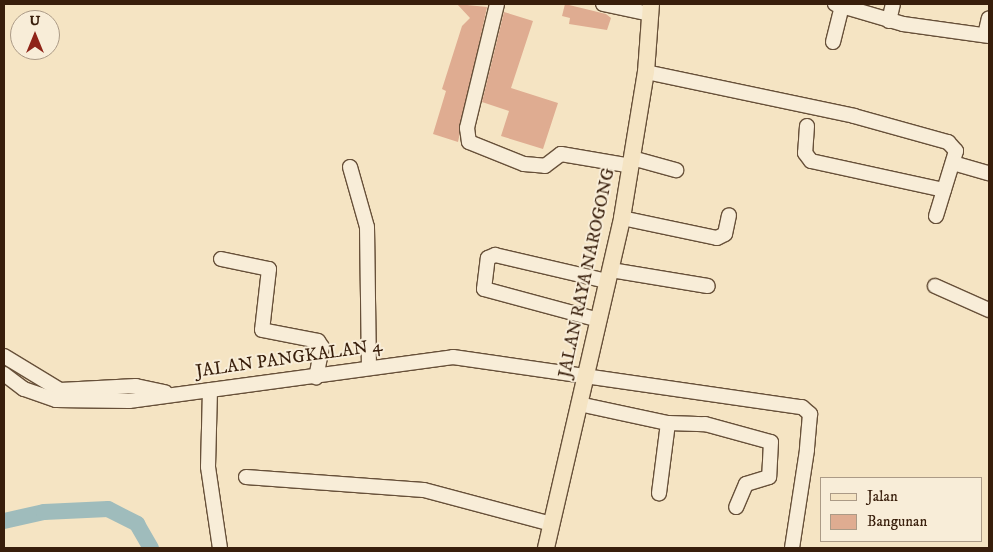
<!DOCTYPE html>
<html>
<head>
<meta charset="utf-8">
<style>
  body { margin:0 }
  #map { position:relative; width:993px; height:552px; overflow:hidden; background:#f5e4c3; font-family:"IM FELL DW Pica",serif }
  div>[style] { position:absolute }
  .river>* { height:16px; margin:-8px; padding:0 8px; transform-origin:8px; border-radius:8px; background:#9fbcbc }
  .building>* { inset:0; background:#dfac91 }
  .roads { filter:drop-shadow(1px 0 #675039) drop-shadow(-1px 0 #675039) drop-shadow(0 1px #675039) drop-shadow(0 -1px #675039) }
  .minor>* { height:14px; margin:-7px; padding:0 7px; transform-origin:7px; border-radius:7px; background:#f8edd8 }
  .major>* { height:16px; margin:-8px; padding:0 8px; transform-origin:8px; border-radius:8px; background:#f5e4c3 }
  span { translate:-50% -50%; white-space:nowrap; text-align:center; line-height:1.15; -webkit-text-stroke:4px #f8edd8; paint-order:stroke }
  .street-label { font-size:18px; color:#381e0b }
  .frame { position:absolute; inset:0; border:5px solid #381e0b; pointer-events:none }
  .legend { position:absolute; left:820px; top:477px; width:162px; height:65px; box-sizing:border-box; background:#f8edd8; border:1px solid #ab9a86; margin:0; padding:6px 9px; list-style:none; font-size:15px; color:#381e0b }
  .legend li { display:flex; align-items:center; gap:10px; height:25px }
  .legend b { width:25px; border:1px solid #ab9a86 }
  .north { position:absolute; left:10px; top:10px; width:50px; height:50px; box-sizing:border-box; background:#f8edd8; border:1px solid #ab9a86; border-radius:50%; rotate:0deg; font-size:14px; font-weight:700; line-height:20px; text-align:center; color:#381e0b }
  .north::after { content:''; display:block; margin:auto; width:18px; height:22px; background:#8f2418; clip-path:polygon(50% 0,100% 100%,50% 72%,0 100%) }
</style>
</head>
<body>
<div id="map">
  <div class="river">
    <div style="left:4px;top:521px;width:41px;rotate:-12.7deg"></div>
    <div style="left:44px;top:512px;width:64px;rotate:-2.7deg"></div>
    <div style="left:108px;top:509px;width:33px;rotate:27deg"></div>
    <div style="left:137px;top:524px;width:28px;rotate:60deg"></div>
  </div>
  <div class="building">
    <div style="clip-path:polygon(457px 4px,487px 7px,458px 142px,433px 134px,446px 91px,442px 89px,462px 26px,470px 18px)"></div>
    <div style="clip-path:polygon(565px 4px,606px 14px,611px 18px,607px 30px,569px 24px,570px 18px,562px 16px)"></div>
    <div style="clip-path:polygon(504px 12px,533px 21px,511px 88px,558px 103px,543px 149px,501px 136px,509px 111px,482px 102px)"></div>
  </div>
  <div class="roads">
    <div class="minor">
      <div style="left:497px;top:4px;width:128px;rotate:103.6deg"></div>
      <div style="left:467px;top:128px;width:14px;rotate:82deg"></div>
      <div style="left:469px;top:142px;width:59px;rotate:21.8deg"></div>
      <div style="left:524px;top:164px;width:21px;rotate:5deg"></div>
      <div style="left:545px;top:166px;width:20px;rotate:-37deg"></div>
      <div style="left:561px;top:154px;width:71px;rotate:9.7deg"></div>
      <div style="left:603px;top:4px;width:48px;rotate:12deg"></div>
      <div style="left:835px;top:4px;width:71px;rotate:16.4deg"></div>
      <div style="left:903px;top:24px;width:87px;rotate:7.9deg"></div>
      <div style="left:889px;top:21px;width:17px;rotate:-77deg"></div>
      <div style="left:985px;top:35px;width:17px;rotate:-77deg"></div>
      <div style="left:833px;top:42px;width:37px;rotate:-76deg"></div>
      <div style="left:646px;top:72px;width:213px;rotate:11.9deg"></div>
      <div style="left:854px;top:116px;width:98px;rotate:15.5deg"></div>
      <div style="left:948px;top:142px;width:12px;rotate:48deg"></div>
      <div style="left:956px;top:151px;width:68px;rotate:107.1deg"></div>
      <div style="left:807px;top:126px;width:27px;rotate:94deg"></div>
      <div style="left:805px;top:153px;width:10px;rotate:53deg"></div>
      <div style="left:811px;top:161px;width:136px;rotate:12.3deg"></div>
      <div style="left:632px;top:158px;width:46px;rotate:15.3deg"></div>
      <div style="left:953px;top:163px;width:37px;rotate:16deg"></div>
      <div style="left:350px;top:167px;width:62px;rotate:74.2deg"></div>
      <div style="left:367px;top:227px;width:141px;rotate:89.2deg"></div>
      <div style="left:622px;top:218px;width:97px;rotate:11.9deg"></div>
      <div style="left:717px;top:238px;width:9px;rotate:-27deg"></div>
      <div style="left:725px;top:234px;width:19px;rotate:-78deg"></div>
      <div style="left:221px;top:259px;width:49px;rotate:11.8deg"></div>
      <div style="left:269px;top:269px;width:61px;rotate:96.5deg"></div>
      <div style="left:262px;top:330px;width:57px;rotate:11.1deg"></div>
      <div style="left:318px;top:341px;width:7px;rotate:56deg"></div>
      <div style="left:322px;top:347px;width:31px;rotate:101deg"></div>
      <div style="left:611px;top:270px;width:98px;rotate:9.4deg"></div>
      <div style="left:935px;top:286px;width:59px;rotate:24deg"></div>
      <div style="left:599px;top:320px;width:119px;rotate:-164.9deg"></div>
      <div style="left:484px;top:289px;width:31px;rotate:-83deg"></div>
      <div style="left:488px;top:258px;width:8px;rotate:-23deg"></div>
      <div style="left:495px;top:255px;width:115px;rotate:13.1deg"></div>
      <div style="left:4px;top:356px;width:66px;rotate:31.3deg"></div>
      <div style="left:60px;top:390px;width:76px;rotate:-3deg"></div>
      <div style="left:136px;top:386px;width:30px;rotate:12deg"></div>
      <div style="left:4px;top:374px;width:25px;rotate:37deg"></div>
      <div style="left:24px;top:389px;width:34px;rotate:19deg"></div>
      <div style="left:56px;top:400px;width:73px;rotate:0.8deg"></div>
      <div style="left:129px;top:401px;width:327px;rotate:-7.7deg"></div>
      <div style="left:453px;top:357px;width:353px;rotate:8.2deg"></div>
      <div style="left:802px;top:407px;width:11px;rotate:41deg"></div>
      <div style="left:810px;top:414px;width:36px;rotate:95deg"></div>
      <div style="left:807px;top:450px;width:99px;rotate:98.7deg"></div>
      <div style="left:210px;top:390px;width:77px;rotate:91.5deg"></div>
      <div style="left:208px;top:467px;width:82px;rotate:81.6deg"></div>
      <div style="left:579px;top:404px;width:91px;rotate:12.1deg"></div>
      <div style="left:668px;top:423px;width:71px;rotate:97.3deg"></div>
      <div style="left:668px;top:423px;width:37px;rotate:2deg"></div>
      <div style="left:705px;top:424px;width:68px;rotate:15.3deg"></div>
      <div style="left:771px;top:442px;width:35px;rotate:93deg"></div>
      <div style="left:769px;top:477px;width:24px;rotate:163deg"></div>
      <div style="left:746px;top:484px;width:25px;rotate:113deg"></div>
      <div style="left:246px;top:477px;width:178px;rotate:4.2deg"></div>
      <div style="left:424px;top:490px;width:132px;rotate:14.9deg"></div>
    </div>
    <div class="major">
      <div style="left:546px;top:548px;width:339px;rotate:-77deg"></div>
      <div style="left:622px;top:218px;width:148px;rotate:-80.7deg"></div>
      <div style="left:646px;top:72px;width:68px;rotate:-85.8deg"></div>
    </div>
  </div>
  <div class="street-label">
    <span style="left:587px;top:273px;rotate:-78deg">JALAN RAYA NAROGONG</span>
    <span style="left:289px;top:359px;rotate:-8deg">JALAN PANGKALAN 4</span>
  </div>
  <div class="frame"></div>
  <ul class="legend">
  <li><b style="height:6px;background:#f5e4c3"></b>Jalan</li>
  <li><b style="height:14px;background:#dfac91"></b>Bangunan</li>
  </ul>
  <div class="north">U</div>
</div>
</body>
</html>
